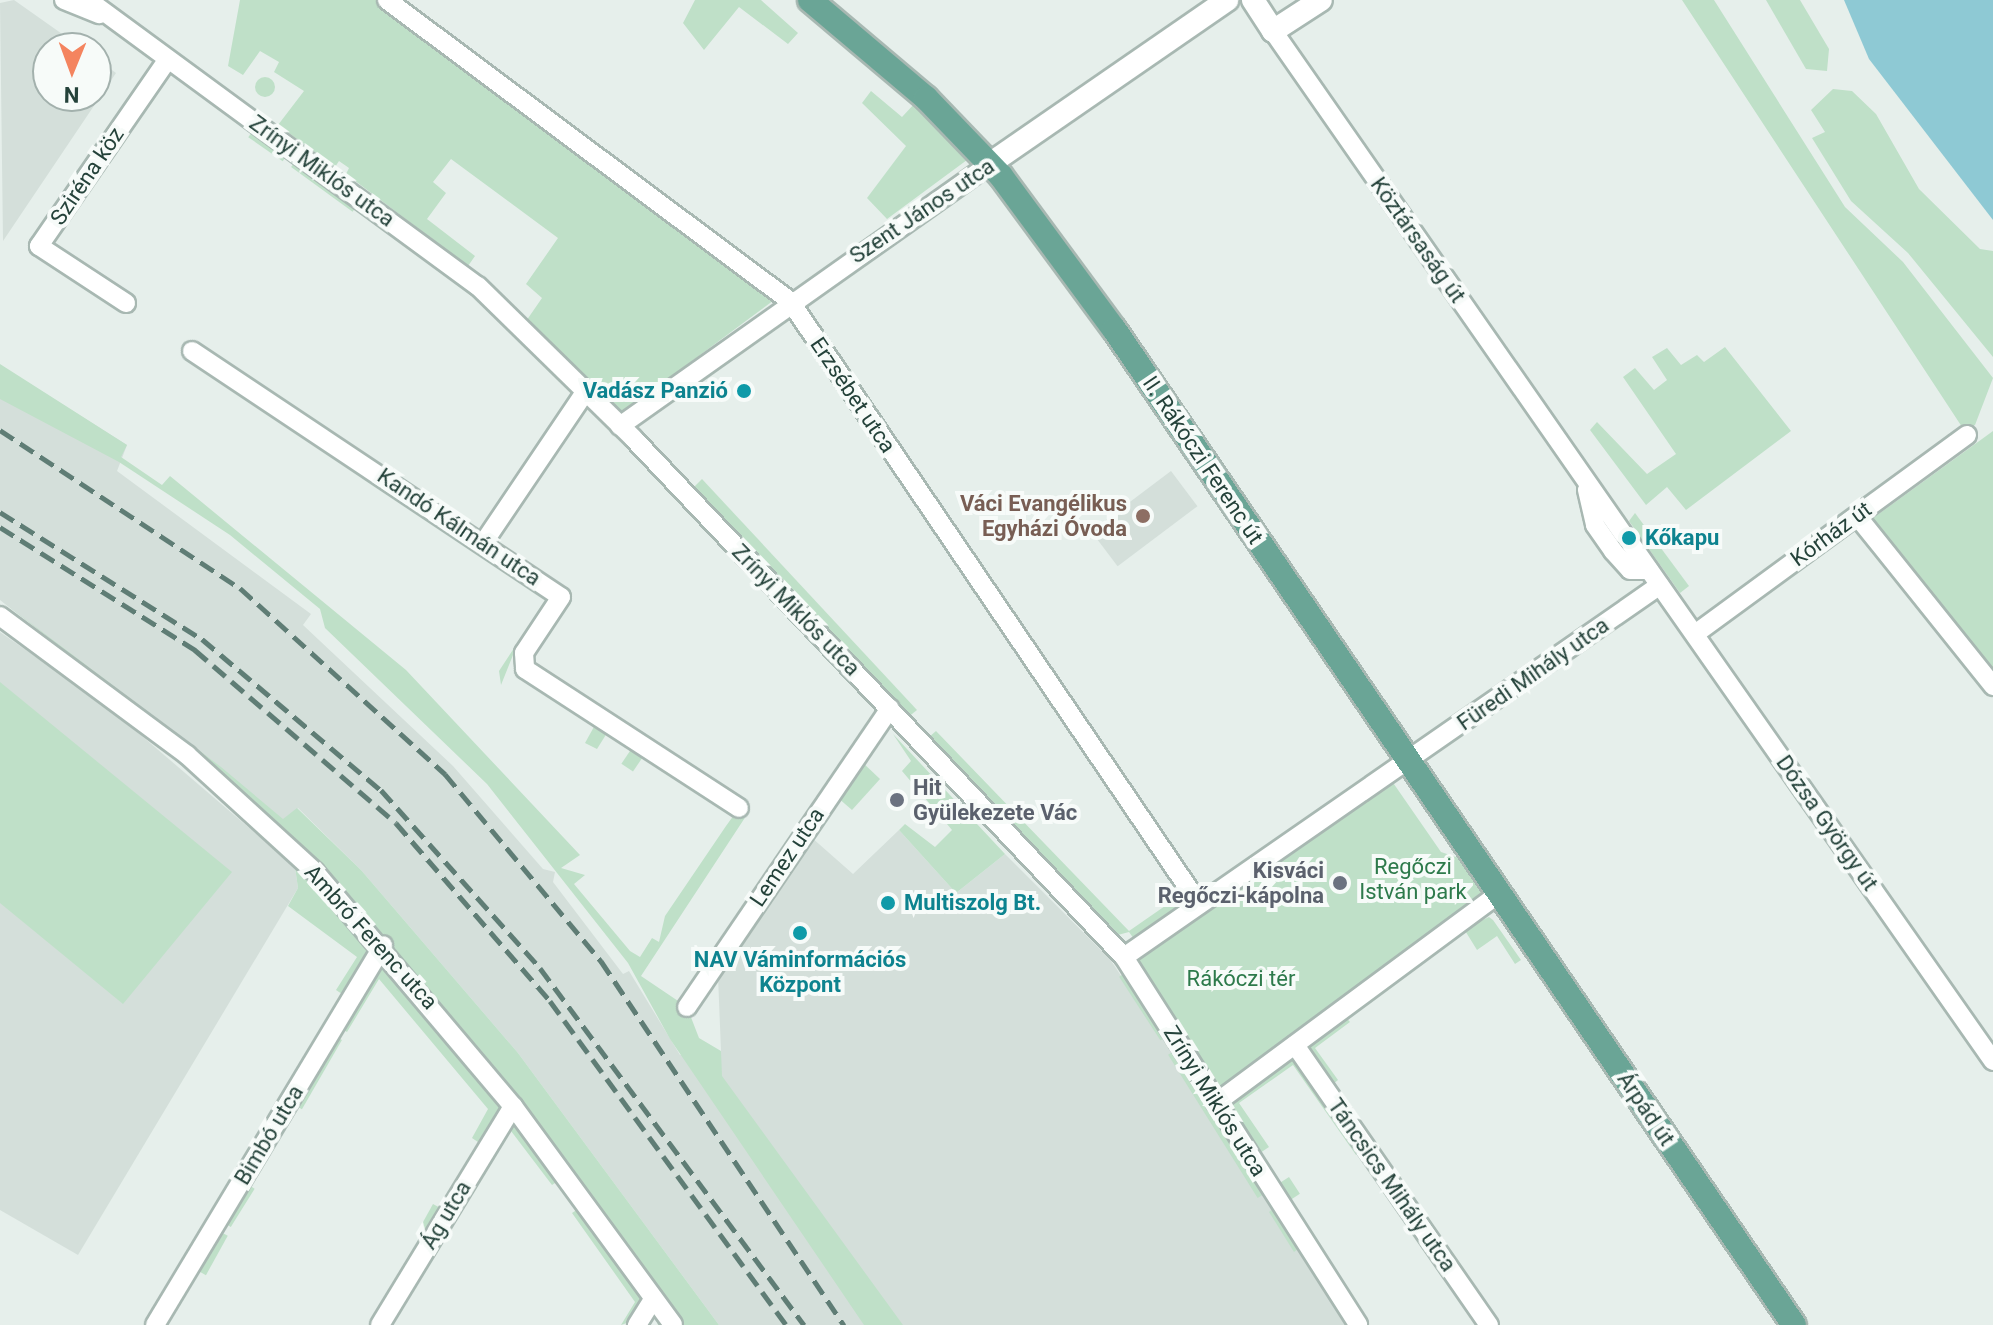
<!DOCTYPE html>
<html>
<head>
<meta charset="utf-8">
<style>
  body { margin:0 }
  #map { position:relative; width:1993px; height:1325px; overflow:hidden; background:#e6efeb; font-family:Roboto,sans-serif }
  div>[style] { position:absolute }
  .built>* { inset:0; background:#d4dfda; transform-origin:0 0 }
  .green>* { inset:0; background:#bfe0c8; transform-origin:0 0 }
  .round { border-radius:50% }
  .water>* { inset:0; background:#8ec9d4 }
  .roads { filter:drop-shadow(2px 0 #a8b8b2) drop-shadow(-2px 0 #a8b8b2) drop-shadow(0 2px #a8b8b2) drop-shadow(0 -2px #a8b8b2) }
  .minor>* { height:18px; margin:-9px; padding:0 9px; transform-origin:9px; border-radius:9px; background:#fff }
  .tertiary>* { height:22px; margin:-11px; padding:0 11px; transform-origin:11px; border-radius:11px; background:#fff }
  .primary>* { height:24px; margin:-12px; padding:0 12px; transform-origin:12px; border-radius:12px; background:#6aa596 }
  .rail>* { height:5px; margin-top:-2.5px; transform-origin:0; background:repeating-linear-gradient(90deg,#5f7d75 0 16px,transparent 0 24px) }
  .dots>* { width:22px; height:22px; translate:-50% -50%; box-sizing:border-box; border:4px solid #f7fbf9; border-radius:50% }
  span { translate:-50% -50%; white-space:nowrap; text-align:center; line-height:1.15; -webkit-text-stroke:8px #f7fbf9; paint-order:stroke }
  .street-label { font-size:22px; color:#24423a }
  .culture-label { font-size:22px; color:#0d838f; font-weight:700 }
  .right { translate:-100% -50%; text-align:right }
  .left { translate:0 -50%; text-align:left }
  .education-label { font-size:22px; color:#785e54; font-weight:700 }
  .worship-label { font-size:22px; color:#5b616d; font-weight:700 }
  .park-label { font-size:22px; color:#2d7a4b }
  .north { position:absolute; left:32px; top:32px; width:80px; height:80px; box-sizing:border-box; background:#f7fbf9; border:2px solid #a3b1ad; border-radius:50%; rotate:181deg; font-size:22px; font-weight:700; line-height:32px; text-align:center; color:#24423a }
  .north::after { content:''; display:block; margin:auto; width:28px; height:36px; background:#f4845f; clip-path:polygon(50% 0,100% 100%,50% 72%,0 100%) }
</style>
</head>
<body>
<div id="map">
  <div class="built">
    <div style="clip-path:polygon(14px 0,82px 48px,48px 48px,48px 96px,96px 96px,96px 58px,116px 73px,3px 241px,0 3px)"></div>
    <div style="clip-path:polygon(0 365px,127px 445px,117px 471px,311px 614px,303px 625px,453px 766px,543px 869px,555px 872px,553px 882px,623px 974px,629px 971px,680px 1055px,721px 1051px,718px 976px,811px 837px,853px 874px,899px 830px,956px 893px,1005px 854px,1110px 959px,1350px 1325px,719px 1325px,518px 1053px,361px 870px,298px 808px,283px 820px,0 600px)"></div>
    <div style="left:1171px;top:471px;width:44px;height:100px;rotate:53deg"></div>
    <div style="clip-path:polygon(0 632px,108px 707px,295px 867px,298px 888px,78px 1255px,0 1210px)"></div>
  </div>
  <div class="green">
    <div style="clip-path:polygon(240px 0,386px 0,782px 294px,614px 419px,522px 327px,542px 298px,526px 284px,558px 238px,451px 159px,433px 182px,446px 193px,427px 219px,475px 256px,468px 266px,346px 174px,349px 168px,339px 161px,335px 167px,278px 125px,304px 91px,274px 72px,279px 62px,260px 51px,243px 75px,228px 66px)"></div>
    <div style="clip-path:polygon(695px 0,761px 0,798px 33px,788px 44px,739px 7px,704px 50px,683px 23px)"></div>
    <div style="clip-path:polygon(1682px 0,1714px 0,1845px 207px,1903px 262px,1993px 378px,1975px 425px,1964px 430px)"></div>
    <div style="clip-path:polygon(1766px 0,1800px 0,1829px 49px,1827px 71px,1806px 69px)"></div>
    <div class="round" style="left:255px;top:77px;width:20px;height:20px"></div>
    <div style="clip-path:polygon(1833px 89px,1852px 91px,1876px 114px,1919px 189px,1980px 249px,1993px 251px,1993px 357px,1908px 253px,1851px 201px,1812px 138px,1825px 132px,1811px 110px)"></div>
    <div style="clip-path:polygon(871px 91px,902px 117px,916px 102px,971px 157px,887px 219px,867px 198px,906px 146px,862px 103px)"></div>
    <div style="left:254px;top:129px;width:42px;height:10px;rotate:35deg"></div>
    <div style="left:297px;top:159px;width:76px;height:10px;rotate:36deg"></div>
    <div style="clip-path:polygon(1725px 347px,1791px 431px,1686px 510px,1667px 487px,1646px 505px,1590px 430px,1597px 422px,1647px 474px,1676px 454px,1623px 377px,1635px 368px,1654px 390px,1667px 380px,1652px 357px,1667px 348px,1681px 365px,1697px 355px,1704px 362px)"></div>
    <div style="clip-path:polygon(0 364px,127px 445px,121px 457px,162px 485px,170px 476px,406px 670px,580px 855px,561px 868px,585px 875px,574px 884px,630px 951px,640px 957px,652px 938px,659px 942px,665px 916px,726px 826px,739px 808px,750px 810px,641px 976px,687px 1007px,699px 1038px,721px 1051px,722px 1076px,903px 1325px,864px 1325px,670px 1039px,628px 963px,487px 784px,325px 628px,320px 609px,230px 535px,119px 462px,0 399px)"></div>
    <div style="clip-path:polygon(1993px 431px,1993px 674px,1869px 521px)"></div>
    <div style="clip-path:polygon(702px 479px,917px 710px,907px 718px,691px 490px)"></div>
    <div style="clip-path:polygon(1635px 513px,1689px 586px,1680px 593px,1629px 521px)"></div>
    <div style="clip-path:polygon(0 600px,221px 767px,283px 819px,297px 808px,361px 870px,518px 1053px,719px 1325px,658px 1325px,654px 1314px,621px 1325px,635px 1302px,572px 1213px,584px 1205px,564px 1177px,552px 1185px,511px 1131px,466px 1205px,460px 1201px,481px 1144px,472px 1138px,488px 1109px,379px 979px,347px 1032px,340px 1028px,394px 946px,219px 769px)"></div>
    <div style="clip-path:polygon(541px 607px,513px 655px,501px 685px,499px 671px)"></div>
    <div style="clip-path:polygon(0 682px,232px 872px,123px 1004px,0 903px)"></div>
    <div style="clip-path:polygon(595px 725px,607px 733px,597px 749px,585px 743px)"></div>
    <div style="clip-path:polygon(936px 731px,1129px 931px,1178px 897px,1183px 905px,1134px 939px,1129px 932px,1114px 936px,928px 738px)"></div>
    <div style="clip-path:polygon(893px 734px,1005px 854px,956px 893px,899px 830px,905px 824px,935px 847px,952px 830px,902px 771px,911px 761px)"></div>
    <div style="left:632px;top:748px;width:14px;height:19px;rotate:34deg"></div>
    <div style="clip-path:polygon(861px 761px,880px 779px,852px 810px,837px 797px)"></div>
    <div style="clip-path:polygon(1387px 774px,1441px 852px,1462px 859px,1490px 900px,1216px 1103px,1124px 957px)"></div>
    <div style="clip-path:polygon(295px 867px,371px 950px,345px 996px,336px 990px,357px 957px,288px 906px,298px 888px)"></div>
    <div style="clip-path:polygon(1489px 917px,1493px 920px,1521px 960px,1515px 964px,1497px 936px,1477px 950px,1464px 929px)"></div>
    <div style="left:1125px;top:973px;width:76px;height:7px;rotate:57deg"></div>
    <div style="clip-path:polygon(1345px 1016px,1350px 1022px,1315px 1048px,1338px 1080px,1332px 1085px,1306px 1047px)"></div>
    <div style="left:335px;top:1036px;width:8px;height:80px;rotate:30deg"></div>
    <div style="left:1174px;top:1051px;width:169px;height:7px;rotate:58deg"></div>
    <div style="clip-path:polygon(1289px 1059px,1298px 1061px,1362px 1152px,1356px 1155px,1293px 1065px,1239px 1103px,1269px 1147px,1257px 1155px,1230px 1110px,1234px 1098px)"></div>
    <div style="left:1289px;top:1177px;width:20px;height:14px;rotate:57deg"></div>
    <div style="left:247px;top:1184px;width:9px;height:45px;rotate:32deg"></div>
    <div style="left:433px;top:1204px;width:10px;height:34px;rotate:29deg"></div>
    <div style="clip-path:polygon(1274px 1208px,1302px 1246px,1294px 1252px,1269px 1212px)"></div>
    <div style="left:219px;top:1231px;width:10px;height:45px;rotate:29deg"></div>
    <div style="clip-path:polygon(435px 1242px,441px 1246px,392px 1325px,392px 1322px)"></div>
  </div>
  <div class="water">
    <div style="clip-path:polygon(1844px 0,1993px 0,1993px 220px,1869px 59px)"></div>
  </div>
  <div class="roads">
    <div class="minor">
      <div style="left:64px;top:0;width:38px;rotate:22deg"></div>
      <div style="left:88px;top:0;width:484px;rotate:36.3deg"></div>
      <div style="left:478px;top:286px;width:217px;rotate:44.4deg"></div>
      <div style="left:633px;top:438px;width:714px;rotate:46.59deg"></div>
      <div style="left:1124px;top:957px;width:436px;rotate:57.5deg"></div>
      <div style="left:387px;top:0;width:503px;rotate:36.76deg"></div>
      <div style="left:790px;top:301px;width:729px;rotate:55.85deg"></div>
      <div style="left:1273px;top:31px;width:614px;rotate:55.15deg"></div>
      <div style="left:126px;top:303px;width:104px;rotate:-146.8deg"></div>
      <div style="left:39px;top:246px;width:227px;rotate:-55.4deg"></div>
      <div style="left:192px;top:351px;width:443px;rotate:33.7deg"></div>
      <div style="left:561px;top:597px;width:67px;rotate:123.5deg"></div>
      <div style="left:524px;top:653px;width:16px;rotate:86deg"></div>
      <div style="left:525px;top:669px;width:255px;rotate:33deg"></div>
      <div style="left:620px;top:426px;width:455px;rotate:-35.3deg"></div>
      <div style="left:1587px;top:490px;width:36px;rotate:77deg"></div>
      <div style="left:1595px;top:525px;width:32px;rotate:55deg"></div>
      <div style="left:1613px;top:551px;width:25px;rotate:48deg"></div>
      <div style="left:1630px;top:570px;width:19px"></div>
      <div style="left:1857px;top:516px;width:218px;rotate:51.3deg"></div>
      <div style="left:484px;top:542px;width:182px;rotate:-56deg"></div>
      <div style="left:1631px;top:544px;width:631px;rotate:55deg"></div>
      <div style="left:0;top:616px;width:233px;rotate:36.6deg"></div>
      <div style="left:187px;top:755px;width:173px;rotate:42.4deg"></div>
      <div style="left:315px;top:872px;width:307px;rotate:49.8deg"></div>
      <div style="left:513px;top:1106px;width:271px;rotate:53.8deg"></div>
      <div style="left:1695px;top:634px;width:337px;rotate:-36.2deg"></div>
      <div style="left:1124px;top:957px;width:652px;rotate:-34.76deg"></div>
      <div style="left:687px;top:1007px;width:361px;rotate:-55.8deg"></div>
      <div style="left:1295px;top:1045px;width:341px;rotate:55.3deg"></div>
      <div style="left:1216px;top:1103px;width:351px;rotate:-36.5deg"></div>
      <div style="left:155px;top:1325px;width:443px;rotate:-59deg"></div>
      <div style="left:380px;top:1325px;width:256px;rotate:-58.7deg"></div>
      <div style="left:637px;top:1325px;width:31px;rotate:-58deg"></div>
    </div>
    <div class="tertiary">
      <div style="left:1253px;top:0;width:37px;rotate:57deg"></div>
      <div style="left:1273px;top:31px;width:57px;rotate:-32.9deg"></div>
      <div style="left:991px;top:163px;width:287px;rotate:-34.6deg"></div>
    </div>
    <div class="primary">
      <div style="left:810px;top:0;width:152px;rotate:40.2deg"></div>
      <div style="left:926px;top:98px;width:108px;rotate:46.1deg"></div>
      <div style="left:1001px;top:176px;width:190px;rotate:53.6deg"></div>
      <div style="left:1114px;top:329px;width:1206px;rotate:55.68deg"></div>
    </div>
  </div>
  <div class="rail">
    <div style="left:0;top:430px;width:287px;rotate:33.4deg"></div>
    <div style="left:240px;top:588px;width:277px;rotate:42.2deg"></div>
    <div style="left:445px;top:774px;width:244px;rotate:50.2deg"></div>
    <div style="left:601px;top:961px;width:438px;rotate:56.3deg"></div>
    <div style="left:0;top:512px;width:239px;rotate:32.2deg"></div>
    <div style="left:202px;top:639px;width:234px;rotate:40.2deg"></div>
    <div style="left:381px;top:790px;width:239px;rotate:48.2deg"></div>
    <div style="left:540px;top:968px;width:444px;rotate:53.5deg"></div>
    <div style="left:0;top:527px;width:231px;rotate:32.2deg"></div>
    <div style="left:195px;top:650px;width:265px;rotate:40.7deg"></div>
    <div style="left:396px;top:823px;width:235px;rotate:49.1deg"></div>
    <div style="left:550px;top:1001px;width:401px;rotate:53.9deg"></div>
  </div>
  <div class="dots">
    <div style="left:744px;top:391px;background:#0f9aa8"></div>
    <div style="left:1143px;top:516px;background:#8d6e63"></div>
    <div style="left:1629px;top:538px;background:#0f9aa8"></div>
    <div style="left:897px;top:800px;background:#6b7280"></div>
    <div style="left:1340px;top:883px;background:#6b7280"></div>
    <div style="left:888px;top:903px;background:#0f9aa8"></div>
    <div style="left:800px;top:933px;background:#0f9aa8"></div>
  </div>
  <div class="street-label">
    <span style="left:322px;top:171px;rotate:36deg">Zrínyi Miklós utca</span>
    <span style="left:87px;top:176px;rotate:-56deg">Sziréna köz</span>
    <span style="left:922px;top:211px;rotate:-34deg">Szent János utca</span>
    <span style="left:1418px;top:240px;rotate:55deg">Köztársaság út</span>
    <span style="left:853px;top:395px;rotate:56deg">Erzsébet utca</span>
    <span style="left:1203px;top:460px;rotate:56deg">II. Rákóczi Ferenc út</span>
    <span style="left:459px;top:527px;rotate:34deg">Kandó Kálmán utca</span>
    <span style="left:1831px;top:534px;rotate:-36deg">Kórház út</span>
    <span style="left:796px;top:610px;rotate:46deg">Zrínyi Miklós utca</span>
    <span style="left:1533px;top:674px;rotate:-35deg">Füredi Mihály utca</span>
    <span style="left:1827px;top:823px;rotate:55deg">Dózsa György út</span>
    <span style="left:787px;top:857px;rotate:-56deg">Lemez utca</span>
    <span style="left:371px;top:937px;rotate:48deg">Ambró Ferenc utca</span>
    <span style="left:1215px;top:1101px;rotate:58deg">Zrínyi Miklós utca</span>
    <span style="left:1646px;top:1109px;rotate:56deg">Árpád út</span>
    <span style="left:269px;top:1135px;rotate:-59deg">Bimbó utca</span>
    <span style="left:1392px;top:1185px;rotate:55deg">Táncsics Mihály utca</span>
    <span style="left:446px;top:1215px;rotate:-59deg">Ág utca</span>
  </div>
  <div class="culture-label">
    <span class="right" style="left:728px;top:391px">Vadász Panzió</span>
    <span class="left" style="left:1645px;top:538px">Kőkapu</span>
    <span class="left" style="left:904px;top:903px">Multiszolg Bt.</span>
    <span style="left:800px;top:972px">NAV Váminformációs<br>Központ</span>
  </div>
  <div class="education-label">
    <span class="right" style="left:1127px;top:516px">Váci Evangélikus<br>Egyházi Óvoda</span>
  </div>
  <div class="worship-label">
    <span class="left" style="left:913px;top:800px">Hit<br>Gyülekezete Vác</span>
    <span class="right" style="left:1324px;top:883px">Kisváci<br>Regőczi-kápolna</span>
  </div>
  <div class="park-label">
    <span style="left:1413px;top:879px">Regőczi<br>István park</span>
    <span style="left:1241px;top:979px">Rákóczi tér</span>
  </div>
  <div class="north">N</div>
</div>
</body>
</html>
